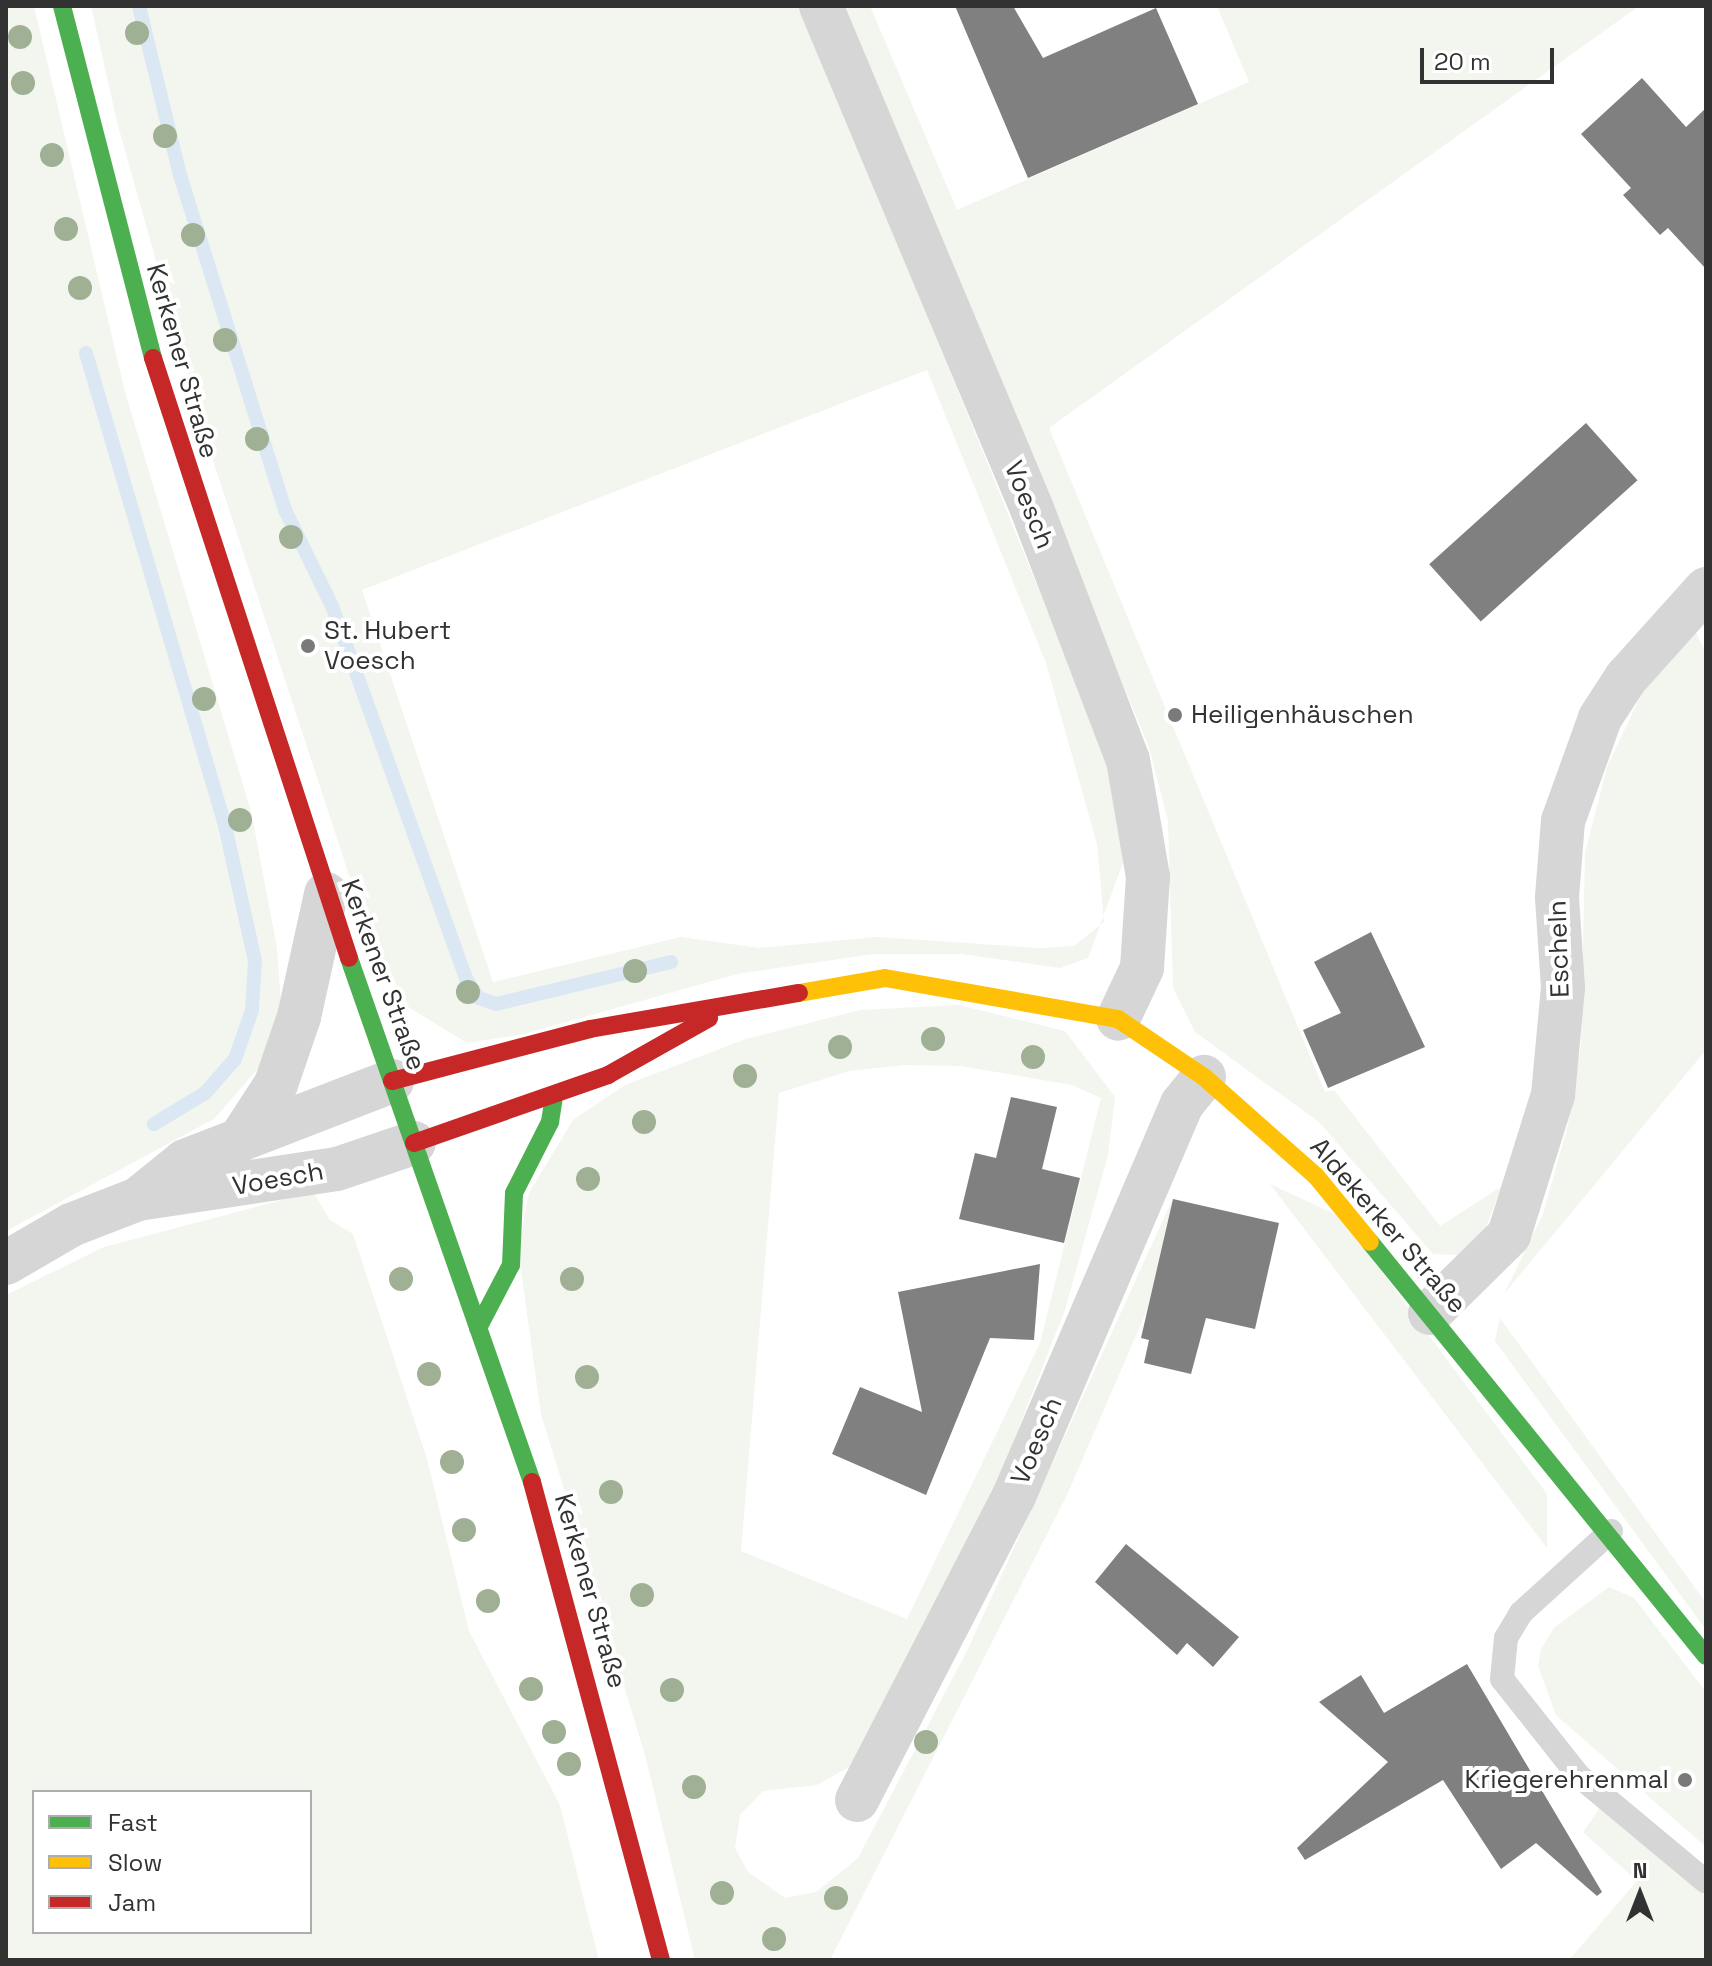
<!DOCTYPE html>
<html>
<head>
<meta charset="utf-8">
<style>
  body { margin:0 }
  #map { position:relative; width:1712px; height:1966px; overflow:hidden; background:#fff; font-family:"Space Grotesk",sans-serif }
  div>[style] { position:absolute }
  .green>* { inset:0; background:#f2f6ee }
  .stream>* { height:14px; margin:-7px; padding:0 7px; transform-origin:7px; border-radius:7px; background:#dbe8f3 }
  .building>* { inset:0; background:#808080; transform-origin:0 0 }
  .lane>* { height:24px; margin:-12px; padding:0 12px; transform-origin:12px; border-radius:12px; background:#d6d6d6 }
  .street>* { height:44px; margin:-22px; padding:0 22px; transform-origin:22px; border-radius:22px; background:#d6d6d6 }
  .fast>* { height:18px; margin:-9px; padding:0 9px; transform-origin:9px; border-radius:9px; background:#4caf50 }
  .slow>* { height:18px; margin:-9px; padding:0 9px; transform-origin:9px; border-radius:9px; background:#ffc107 }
  .jam>* { height:18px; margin:-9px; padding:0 9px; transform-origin:9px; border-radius:9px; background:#c62828 }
  .trees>* { width:24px; height:24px; margin:-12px; border-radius:50%; background:#9fb094 }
  .dots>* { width:22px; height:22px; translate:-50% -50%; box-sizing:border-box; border:4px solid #fff; border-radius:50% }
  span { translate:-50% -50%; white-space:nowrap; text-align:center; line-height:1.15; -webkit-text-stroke:8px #fff; paint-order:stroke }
  .street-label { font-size:26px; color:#323232 }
  .poi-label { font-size:26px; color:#323232 }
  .left { translate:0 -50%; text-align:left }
  .right { translate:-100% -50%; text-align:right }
  .frame { position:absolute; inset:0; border:8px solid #323232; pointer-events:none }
  .legend { position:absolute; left:32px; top:1790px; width:280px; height:144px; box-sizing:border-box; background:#fff; border:2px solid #adadad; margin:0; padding:10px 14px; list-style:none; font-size:24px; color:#323232 }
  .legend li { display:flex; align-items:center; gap:16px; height:40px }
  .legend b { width:40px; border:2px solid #adadad }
  .north { position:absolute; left:1600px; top:1854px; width:80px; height:80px; -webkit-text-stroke:6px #fff; paint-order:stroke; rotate:0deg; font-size:22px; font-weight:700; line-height:32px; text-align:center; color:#323232 }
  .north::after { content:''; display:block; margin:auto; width:28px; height:36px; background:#323232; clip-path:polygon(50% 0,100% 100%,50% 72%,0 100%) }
  .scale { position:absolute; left:1420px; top:48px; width:134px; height:36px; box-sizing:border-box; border:4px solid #323232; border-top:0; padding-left:10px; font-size:24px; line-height:28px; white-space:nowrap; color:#323232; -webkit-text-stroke:6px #fff; paint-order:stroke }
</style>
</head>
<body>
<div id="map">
  <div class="green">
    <div style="clip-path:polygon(6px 6px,34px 6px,125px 392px,251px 811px,277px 948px,281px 1004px,261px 1065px,214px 1119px,6px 1231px)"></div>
    <div style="clip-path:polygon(evenodd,91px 6px,802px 6px,1107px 758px,1125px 857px,1088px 958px,1060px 968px,961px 954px,874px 954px,737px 974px,524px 1034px,467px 1043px,408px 1007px,368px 933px,206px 439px,117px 122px,91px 6px,927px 370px,1046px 663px,1097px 844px,1104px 922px,1074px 946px,1040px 948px,877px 937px,759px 948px,681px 937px,493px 982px,362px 590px,927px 370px)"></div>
    <div style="clip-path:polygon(840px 6px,870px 6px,957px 210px,1249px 82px,1217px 6px,1639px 6px,1049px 428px,1325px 1092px,1334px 1090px,1440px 1226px,1501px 1187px,1482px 1238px,1458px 1255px,1433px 1254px,1319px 1122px,1195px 1032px,1173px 988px,1168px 821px,1149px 747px)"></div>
    <div style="clip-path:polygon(1694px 629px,1706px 653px,1706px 1050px,1504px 1294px,1543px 1214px,1568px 1125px,1581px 1045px,1585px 853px,1607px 767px,1642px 693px)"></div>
    <div style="clip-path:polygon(evenodd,959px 1005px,1065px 1031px,1115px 1097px,1108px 1155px,1065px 1310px,991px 1498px,849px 1767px,817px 1785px,763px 1791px,740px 1815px,735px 1848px,748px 1872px,785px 1898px,816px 1892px,858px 1858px,968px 1649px,1173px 1198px,1147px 1310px,1067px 1495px,830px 1960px,695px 1960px,645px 1755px,541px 1414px,518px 1249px,529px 1193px,573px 1120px,625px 1085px,746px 1039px,860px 1010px,959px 1005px,905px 1065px,961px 1066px,1072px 1085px,1101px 1098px,1040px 1343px,907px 1619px,741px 1551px,779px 1093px,849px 1071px,905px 1065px)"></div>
    <div style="clip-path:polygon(1270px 1184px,1341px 1217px,1547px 1494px,1547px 1548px)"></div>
    <div style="clip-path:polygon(evenodd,313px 1192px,330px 1220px,353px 1234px,427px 1459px,469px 1631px,560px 1805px,599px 1960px,6px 1960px,6px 1295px,104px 1247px,313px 1192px,34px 1792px,310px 1792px,310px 1932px,34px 1932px,34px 1792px)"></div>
    <div style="clip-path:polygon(1500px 1318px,1706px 1603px,1706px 1630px,1495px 1341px)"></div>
    <div style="clip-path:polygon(1609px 1587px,1634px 1598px,1706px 1692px,1706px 1847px,1556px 1715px,1538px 1666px,1541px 1649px,1554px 1628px)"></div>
    <div style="clip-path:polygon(1600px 1808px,1706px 1896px,1706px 1960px,1569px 1960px,1637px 1881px,1583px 1832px)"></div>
  </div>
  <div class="stream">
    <div style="left:139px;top:6px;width:174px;rotate:76.4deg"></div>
    <div style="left:180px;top:175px;width:351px;rotate:72.6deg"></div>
    <div style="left:285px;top:510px;width:107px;rotate:63.9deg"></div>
    <div style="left:332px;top:606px;width:396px;rotate:70.2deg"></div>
    <div style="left:466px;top:979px;width:23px;rotate:56deg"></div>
    <div style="left:479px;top:998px;width:18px;rotate:19deg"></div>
    <div style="left:496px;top:1004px;width:180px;rotate:-13.5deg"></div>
    <div style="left:86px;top:353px;width:488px;rotate:73.6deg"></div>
    <div style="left:224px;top:821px;width:143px;rotate:77.5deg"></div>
    <div style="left:255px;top:961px;width:49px;rotate:93.5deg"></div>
    <div style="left:252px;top:1010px;width:52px;rotate:109.1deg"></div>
    <div style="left:235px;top:1059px;width:45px;rotate:131.4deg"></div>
    <div style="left:205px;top:1093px;width:60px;rotate:148.7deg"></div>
  </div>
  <div class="building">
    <div style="clip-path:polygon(955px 6px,1013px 6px,1043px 58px,1156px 8px,1198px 104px,1028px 178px)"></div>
    <div style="clip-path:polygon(1642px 78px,1686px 127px,1706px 108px,1706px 269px,1668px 228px,1660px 235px,1623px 195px,1631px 188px,1581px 134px)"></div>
    <div style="left:1586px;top:423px;width:77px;height:211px;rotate:48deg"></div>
    <div style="clip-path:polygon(1371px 932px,1425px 1047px,1328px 1088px,1303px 1030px,1341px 1013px,1314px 962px)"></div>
    <div style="clip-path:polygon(1011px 1097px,1057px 1107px,1042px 1169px,1080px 1178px,1064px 1243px,959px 1219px,975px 1153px,996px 1158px)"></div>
    <div style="clip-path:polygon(1173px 1199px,1279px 1223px,1255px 1329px,1206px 1318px,1191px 1374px,1144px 1363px,1149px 1340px,1141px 1338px)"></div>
    <div style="clip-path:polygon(1040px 1264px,1034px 1340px,990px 1338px,926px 1495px,832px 1454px,860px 1387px,922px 1412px,898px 1292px)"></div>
    <div style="clip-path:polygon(1126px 1544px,1239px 1637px,1213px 1667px,1187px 1643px,1177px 1655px,1095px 1582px)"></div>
    <div style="clip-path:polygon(1467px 1664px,1602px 1892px,1597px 1896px,1536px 1843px,1501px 1869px,1443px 1780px,1305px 1860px,1297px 1848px,1388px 1762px,1319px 1702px,1361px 1675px,1384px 1713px)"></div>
  </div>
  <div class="lane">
    <div style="left:1611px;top:1531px;width:122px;rotate:137.7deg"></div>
    <div style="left:1521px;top:1613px;width:29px;rotate:121deg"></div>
    <div style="left:1506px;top:1638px;width:41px;rotate:95.6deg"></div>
    <div style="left:1502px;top:1679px;width:124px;rotate:51.6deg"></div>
    <div style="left:1579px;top:1776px;width:165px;rotate:39.8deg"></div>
  </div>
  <div class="street">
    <div style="left:821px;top:6px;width:545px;rotate:67.24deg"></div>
    <div style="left:1032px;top:509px;width:269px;rotate:69.1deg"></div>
    <div style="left:1128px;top:760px;width:119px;rotate:80.3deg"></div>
    <div style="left:1148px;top:877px;width:91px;rotate:93.8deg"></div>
    <div style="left:1142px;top:968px;width:56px;rotate:115.2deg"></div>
    <div style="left:239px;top:1141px;width:68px;rotate:-57deg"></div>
    <div style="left:276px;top:1084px;width:71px;rotate:-71.1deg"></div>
    <div style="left:299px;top:1017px;width:126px;rotate:-77.6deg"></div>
    <div style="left:138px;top:1199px;width:60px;rotate:-39deg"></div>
    <div style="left:185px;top:1161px;width:222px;rotate:-21.1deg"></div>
    <div style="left:6px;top:1263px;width:75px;rotate:-30.3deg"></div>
    <div style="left:71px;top:1225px;width:72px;rotate:-21.2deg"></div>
    <div style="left:138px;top:1199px;width:201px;rotate:-8.6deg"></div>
    <div style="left:337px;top:1169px;width:81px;rotate:-18.7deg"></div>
    <div style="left:1430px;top:1313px;width:111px;rotate:-44.6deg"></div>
    <div style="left:1509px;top:1235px;width:147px;rotate:-72.6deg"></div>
    <div style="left:1553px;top:1095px;width:107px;rotate:-84.7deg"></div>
    <div style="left:1563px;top:988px;width:91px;rotate:-93.8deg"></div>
    <div style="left:1557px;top:897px;width:76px;rotate:-85.5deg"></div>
    <div style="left:1563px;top:821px;width:109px;rotate:-70.2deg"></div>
    <div style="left:1600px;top:718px;width:48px;rotate:-57deg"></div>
    <div style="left:1626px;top:678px;width:120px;rotate:-48deg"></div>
    <div style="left:857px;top:1800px;width:342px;rotate:-62.7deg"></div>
    <div style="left:1014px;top:1496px;width:426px;rotate:-66.8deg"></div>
    <div style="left:1182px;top:1104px;width:35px;rotate:-51deg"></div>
  </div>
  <div class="fast">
    <div style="left:62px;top:6px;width:364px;rotate:75.5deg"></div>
    <div style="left:349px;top:958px;width:555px;rotate:70.75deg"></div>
    <div style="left:1370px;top:1242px;width:533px;rotate:50.94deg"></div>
    <div style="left:478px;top:1328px;width:71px;rotate:-62.4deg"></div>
    <div style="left:511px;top:1265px;width:72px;rotate:-87.6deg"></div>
    <div style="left:514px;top:1193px;width:80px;rotate:-63.1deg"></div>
    <div style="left:550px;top:1122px;width:26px;rotate:-81deg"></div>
  </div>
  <div class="slow">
    <div style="left:799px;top:993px;width:87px;rotate:-9.9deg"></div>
    <div style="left:885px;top:978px;width:237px;rotate:10deg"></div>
    <div style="left:1118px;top:1019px;width:104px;rotate:34deg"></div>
    <div style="left:1204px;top:1077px;width:149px;rotate:41.5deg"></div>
    <div style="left:1316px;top:1176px;width:85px;rotate:50.7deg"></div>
  </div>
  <div class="jam">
    <div style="left:153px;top:358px;width:631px;rotate:71.91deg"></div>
    <div style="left:392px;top:1081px;width:205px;rotate:-14.7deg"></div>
    <div style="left:590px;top:1029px;width:212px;rotate:-9.8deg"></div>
    <div style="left:414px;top:1143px;width:206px;rotate:-19.3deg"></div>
    <div style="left:608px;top:1075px;width:116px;rotate:-29.4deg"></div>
    <div style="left:532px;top:1482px;width:495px;rotate:74.9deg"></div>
  </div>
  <div class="trees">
    <div style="left:137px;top:33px"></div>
    <div style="left:20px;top:37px"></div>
    <div style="left:23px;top:83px"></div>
    <div style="left:165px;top:136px"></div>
    <div style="left:52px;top:155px"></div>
    <div style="left:66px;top:229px"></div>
    <div style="left:193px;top:235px"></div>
    <div style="left:80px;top:288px"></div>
    <div style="left:225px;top:340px"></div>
    <div style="left:257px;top:439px"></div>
    <div style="left:291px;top:537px"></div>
    <div style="left:204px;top:699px"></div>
    <div style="left:240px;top:820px"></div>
    <div style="left:635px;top:971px"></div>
    <div style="left:468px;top:992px"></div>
    <div style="left:933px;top:1039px"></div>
    <div style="left:840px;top:1047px"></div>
    <div style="left:1033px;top:1057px"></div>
    <div style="left:745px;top:1076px"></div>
    <div style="left:644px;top:1122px"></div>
    <div style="left:588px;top:1179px"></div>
    <div style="left:401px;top:1279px"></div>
    <div style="left:572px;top:1279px"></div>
    <div style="left:429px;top:1374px"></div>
    <div style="left:587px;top:1377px"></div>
    <div style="left:452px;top:1462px"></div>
    <div style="left:611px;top:1492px"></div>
    <div style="left:464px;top:1530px"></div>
    <div style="left:642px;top:1595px"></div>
    <div style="left:488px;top:1601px"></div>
    <div style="left:531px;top:1689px"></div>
    <div style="left:672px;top:1690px"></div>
    <div style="left:554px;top:1732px"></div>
    <div style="left:926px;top:1742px"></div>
    <div style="left:569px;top:1764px"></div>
    <div style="left:694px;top:1787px"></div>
    <div style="left:722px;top:1893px"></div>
    <div style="left:836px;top:1898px"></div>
    <div style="left:774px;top:1939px"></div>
  </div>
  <div class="dots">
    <div style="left:308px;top:646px;background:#7a7a7a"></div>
    <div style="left:1175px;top:715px;background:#7a7a7a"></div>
    <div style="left:1685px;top:1780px;background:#7a7a7a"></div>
  </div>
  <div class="street-label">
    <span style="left:182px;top:361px;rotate:74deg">Kerkener Straße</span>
    <span style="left:1029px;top:505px;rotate:68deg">Voesch</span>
    <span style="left:1559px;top:949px;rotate:-92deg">Escheln</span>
    <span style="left:383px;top:975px;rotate:70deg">Kerkener Straße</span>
    <span style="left:278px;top:1179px;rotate:-10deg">Voesch</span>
    <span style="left:1388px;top:1226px;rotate:49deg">Aldekerker Straße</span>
    <span style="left:1037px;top:1441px;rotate:-67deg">Voesch</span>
    <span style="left:590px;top:1591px;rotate:74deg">Kerkener Straße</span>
  </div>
  <div class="poi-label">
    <span class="left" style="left:324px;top:646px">St. Hubert<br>Voesch</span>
    <span class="left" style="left:1191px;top:715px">Heiligenhäuschen</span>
    <span class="right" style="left:1669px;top:1780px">Kriegerehrenmal</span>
  </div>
  <div class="frame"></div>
  <ul class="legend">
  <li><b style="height:10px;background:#4caf50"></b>Fast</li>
  <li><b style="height:10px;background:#ffc107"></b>Slow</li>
  <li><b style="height:10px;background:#c62828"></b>Jam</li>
  </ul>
  <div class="north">N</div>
  <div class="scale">20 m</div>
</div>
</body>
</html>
